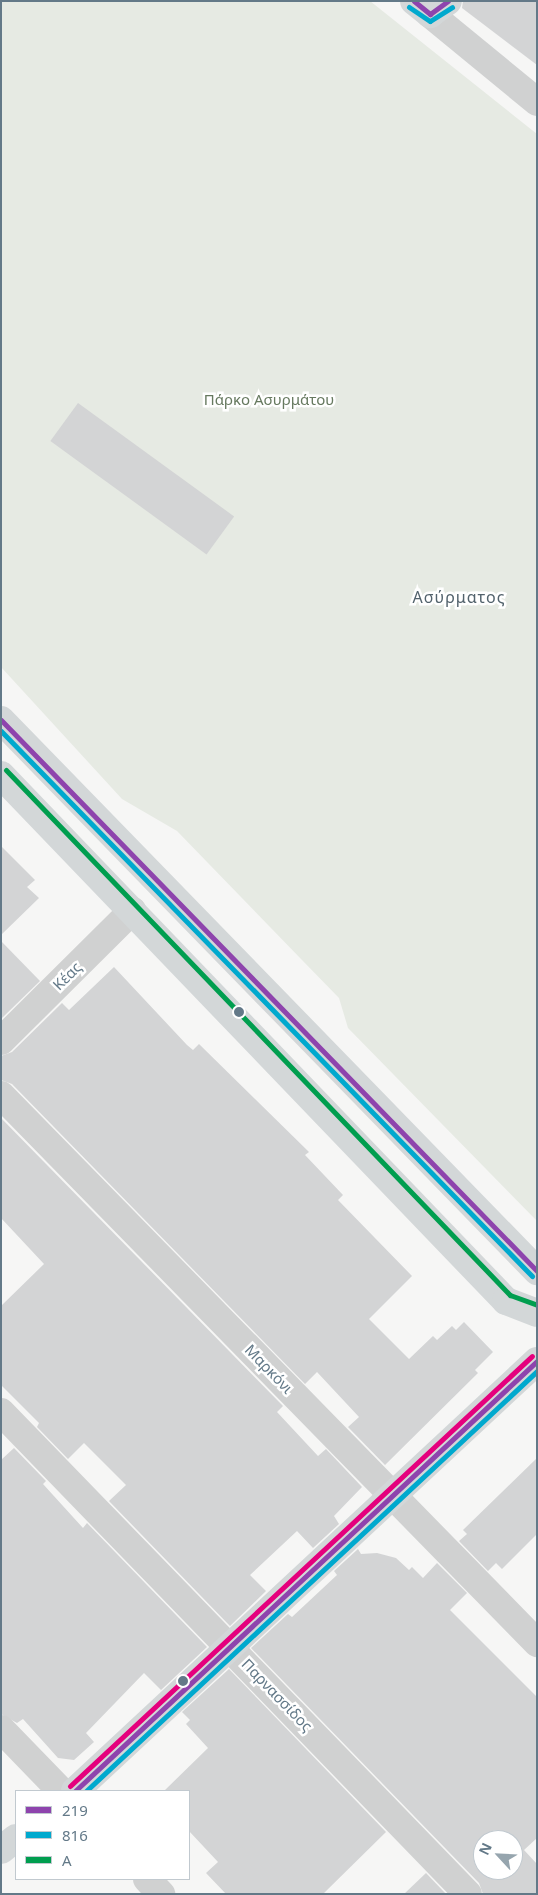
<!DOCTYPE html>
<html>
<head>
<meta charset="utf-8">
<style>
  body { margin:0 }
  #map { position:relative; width:538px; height:1895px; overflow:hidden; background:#f6f6f5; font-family:"Noto Sans",sans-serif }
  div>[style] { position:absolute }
  .green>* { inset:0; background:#e6eae3 }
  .building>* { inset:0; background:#d3d4d5; transform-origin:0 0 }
  .street>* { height:28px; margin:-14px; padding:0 14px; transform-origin:14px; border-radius:14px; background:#d0d1d1 }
  .secondary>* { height:28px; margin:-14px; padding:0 14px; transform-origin:14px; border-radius:14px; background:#d3d7d8 }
  .bus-1>* { height:5px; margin:-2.5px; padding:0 2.5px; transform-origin:2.5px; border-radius:2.5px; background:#8e44ad }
  .bus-2>* { height:5px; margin:-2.5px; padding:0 2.5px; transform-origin:2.5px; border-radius:2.5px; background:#00a9ce }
  .bus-3>* { height:5px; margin:-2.5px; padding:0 2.5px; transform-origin:2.5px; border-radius:2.5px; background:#009e4f }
  .bus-4>* { height:5px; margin:-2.5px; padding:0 2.5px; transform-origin:2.5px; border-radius:2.5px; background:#e5007d }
  .dots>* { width:14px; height:14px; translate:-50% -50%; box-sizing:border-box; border:2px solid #fff; border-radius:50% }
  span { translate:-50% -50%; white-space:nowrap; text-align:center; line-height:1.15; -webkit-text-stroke:5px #fff; paint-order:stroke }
  .park-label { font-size:15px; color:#66795f }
  .street-label { font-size:15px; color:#637988 }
  .neighbourhood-label { font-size:16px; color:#52626c; letter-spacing:1px }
  .frame { position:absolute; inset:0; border:2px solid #637988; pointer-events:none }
  .legend { position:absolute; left:15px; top:1790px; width:175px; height:90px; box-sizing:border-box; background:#fff; border:1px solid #c1c9cf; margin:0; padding:6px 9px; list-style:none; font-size:15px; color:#637988 }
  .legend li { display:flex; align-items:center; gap:10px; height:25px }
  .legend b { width:25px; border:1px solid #c1c9cf }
  .north { position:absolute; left:473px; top:1830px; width:50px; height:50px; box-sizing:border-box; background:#fff; border:1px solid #c1c9cf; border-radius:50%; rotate:295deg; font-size:14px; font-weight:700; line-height:20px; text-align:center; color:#637988 }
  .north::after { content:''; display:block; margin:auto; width:18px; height:22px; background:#96a5ae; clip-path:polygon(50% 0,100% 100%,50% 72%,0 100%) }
</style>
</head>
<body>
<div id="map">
  <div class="green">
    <div style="clip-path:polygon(1px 1px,370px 1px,537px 134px,537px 1221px,348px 1028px,339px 998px,302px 960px,177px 831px,122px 799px,1px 667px)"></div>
  </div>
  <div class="building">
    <div style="clip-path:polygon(463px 1px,537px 1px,537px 65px,462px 8px)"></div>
    <div style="left:78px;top:403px;width:193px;height:47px;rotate:36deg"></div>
    <div style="clip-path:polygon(1px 846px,35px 880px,27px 887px,39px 898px,1px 935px)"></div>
    <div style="clip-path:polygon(1px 941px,40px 981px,1px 1019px)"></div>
    <div style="clip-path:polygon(114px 967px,187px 1045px,193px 1050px,199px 1044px,309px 1152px,305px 1155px,343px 1195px,338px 1200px,412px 1276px,369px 1319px,409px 1359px,433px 1336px,437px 1340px,452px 1326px,456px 1330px,464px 1322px,493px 1352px,475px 1370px,478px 1373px,385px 1465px,348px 1427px,359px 1417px,317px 1372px,305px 1384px,12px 1084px,1px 1080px,1px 1056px,12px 1052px,62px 1003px,69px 1010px)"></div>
    <div style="clip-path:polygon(1px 1118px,283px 1406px,277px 1412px,318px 1456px,326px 1449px,362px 1487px,334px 1516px,339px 1524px,313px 1548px,297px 1531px,250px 1575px,266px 1591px,230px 1626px,109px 1501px,126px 1485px,84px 1443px,68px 1459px,37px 1427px,39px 1423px,1px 1385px,1px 1306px,44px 1264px,1px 1218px)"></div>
    <div style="clip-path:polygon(14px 1448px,46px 1481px,43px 1484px,83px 1528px,87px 1523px,207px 1647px,161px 1690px,144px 1673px,86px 1733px,94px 1742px,74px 1760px,58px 1758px,23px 1719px,17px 1723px,1px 1714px,1px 1460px)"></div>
    <div style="clip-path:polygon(537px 1458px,537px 1534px,502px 1569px,496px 1563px,488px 1571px,459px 1541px,467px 1534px,463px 1530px)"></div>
    <div style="clip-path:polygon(evenodd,358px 1549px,361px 1554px,377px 1553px,396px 1558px,409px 1570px,412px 1567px,423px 1578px,437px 1563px,467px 1593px,450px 1610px,537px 1697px,537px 1838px,524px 1850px,537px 1864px,537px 1894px,483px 1894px,479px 1883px,251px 1648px,288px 1614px,292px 1617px,337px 1575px,334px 1571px,358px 1549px,483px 1840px,513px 1840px,513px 1870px,483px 1870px,483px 1840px)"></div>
    <div style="clip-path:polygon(229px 1669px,386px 1832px,323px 1894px,226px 1894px,206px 1873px,218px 1862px,189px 1831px,189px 1791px,164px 1791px,208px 1748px,186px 1724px,190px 1720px,182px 1712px)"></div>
    <div style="clip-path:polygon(426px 1873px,446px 1894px,404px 1894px)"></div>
  </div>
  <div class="street">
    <div style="left:430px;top:14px;width:139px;rotate:39.4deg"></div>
    <div style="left:1px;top:1041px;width:185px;rotate:-44.8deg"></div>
    <div style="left:1px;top:1095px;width:767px;rotate:45.63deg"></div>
    <div style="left:1px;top:1412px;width:671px;rotate:45.91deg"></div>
    <div style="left:1px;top:1729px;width:86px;rotate:45.9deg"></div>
    <div style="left:147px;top:1879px;width:21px;rotate:47deg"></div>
  </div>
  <div class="secondary">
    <div style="left:414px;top:1px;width:21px;rotate:39deg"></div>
    <div style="left:430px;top:14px;width:22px;rotate:-36deg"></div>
    <div style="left:1px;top:720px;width:769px;rotate:45.79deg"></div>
    <div style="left:1px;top:775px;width:729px;rotate:46.17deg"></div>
    <div style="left:506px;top:1301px;width:33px;rotate:21deg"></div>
    <div style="left:75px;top:1791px;width:631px;rotate:-42.95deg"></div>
    <div style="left:1px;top:1850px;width:19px;rotate:-39deg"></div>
  </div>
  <div class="bus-1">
    <div style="left:414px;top:1px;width:21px;rotate:39deg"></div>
    <div style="left:430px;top:14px;width:22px;rotate:-36deg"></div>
    <div style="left:1px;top:720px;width:769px;rotate:45.79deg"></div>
    <div style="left:75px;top:1791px;width:631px;rotate:-42.95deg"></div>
  </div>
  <div class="bus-2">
    <div style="left:409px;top:7px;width:25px;rotate:34deg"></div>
    <div style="left:430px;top:21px;width:26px;rotate:-32deg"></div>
    <div style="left:1px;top:731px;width:761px;rotate:45.75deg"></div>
    <div style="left:86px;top:1791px;width:616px;rotate:-42.96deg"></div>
  </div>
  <div class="bus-3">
    <div style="left:6px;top:770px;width:728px;rotate:46.17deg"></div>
    <div style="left:510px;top:1295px;width:29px;rotate:20deg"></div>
  </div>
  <div class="bus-4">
    <div style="left:70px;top:1786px;width:631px;rotate:-42.95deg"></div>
  </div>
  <div class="dots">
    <div style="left:239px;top:1012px;background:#637988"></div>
    <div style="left:183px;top:1681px;background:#637988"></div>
  </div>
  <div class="park-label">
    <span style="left:269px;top:400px">Πάρκο Ασυρμάτου</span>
  </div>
  <div class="street-label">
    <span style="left:67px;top:976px;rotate:-45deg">Κέας</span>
    <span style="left:269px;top:1369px;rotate:46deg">Μαρκόνι</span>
    <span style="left:277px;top:1695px;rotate:46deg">Παρνασσίδος</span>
  </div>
  <div class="neighbourhood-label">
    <span style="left:459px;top:597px">Ασύρματος</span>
  </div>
  <div class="frame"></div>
  <ul class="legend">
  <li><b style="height:6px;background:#8e44ad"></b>219</li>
  <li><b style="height:6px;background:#00a9ce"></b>816</li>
  <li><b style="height:6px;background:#009e4f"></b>Α</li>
  </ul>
  <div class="north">N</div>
</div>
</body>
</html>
